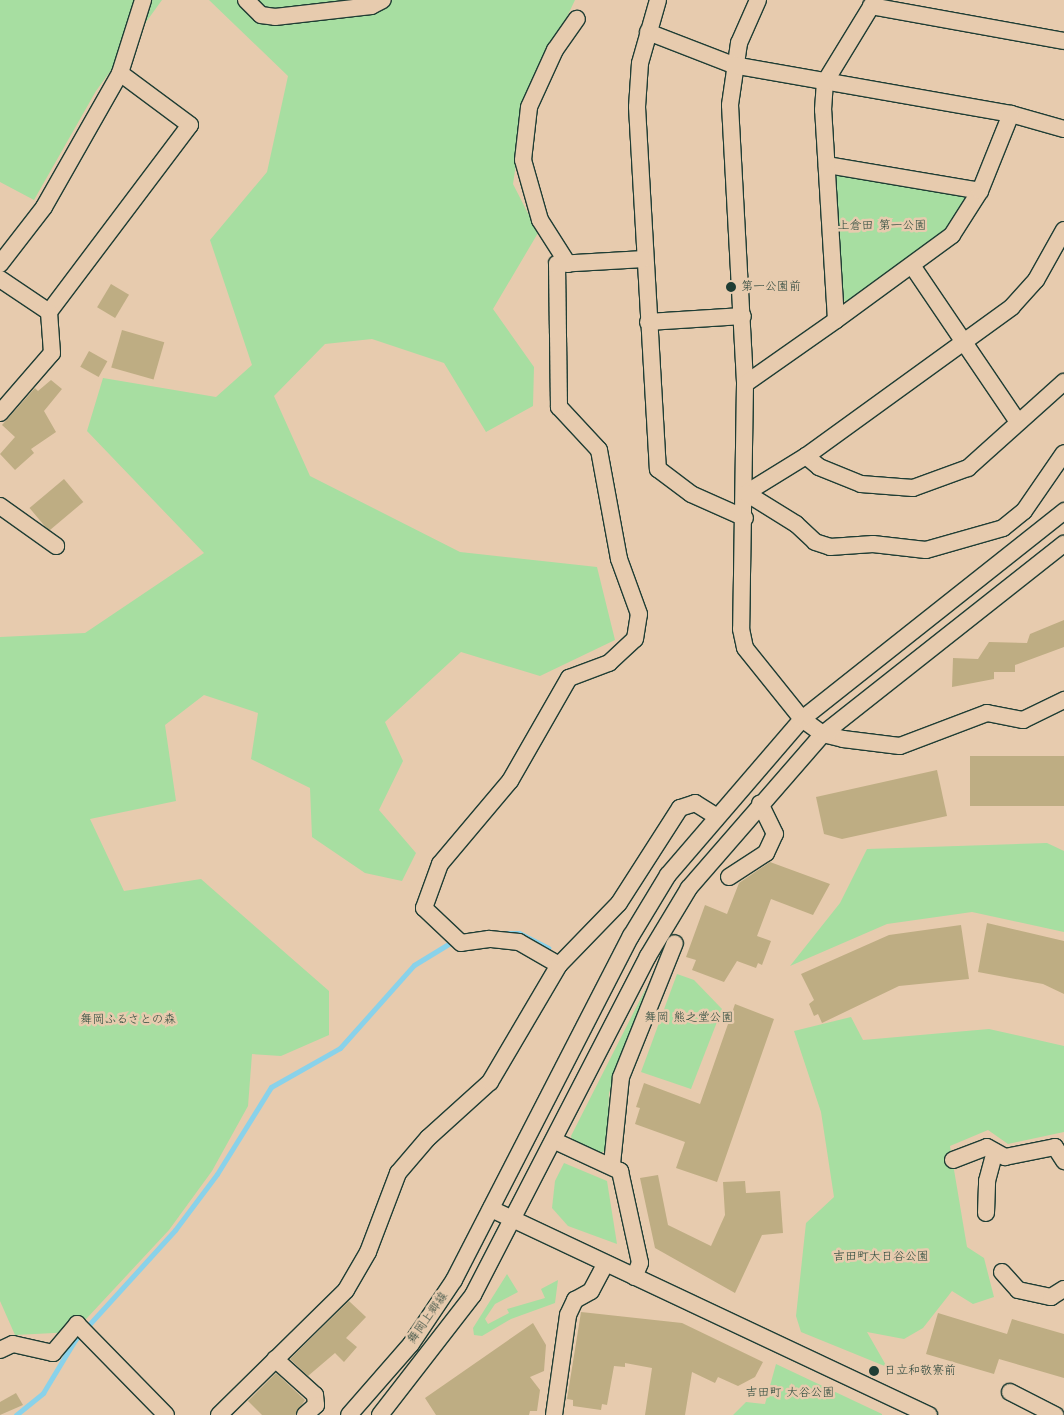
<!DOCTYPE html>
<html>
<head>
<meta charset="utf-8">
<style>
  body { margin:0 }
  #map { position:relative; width:1064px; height:1415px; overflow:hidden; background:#e7cbae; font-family:Kalam,"Klee One",sans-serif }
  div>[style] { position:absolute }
  .green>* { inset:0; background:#a7dea1 }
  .stream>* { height:5px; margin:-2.5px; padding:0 2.5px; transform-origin:2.5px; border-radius:2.5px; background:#89d2ea }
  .building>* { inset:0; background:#bead83; transform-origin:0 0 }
  .roads { filter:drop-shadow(1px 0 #1f3d34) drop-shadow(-1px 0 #1f3d34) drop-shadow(0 1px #1f3d34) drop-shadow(0 -1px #1f3d34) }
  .minor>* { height:16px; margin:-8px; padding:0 8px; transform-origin:8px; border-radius:8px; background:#e7cbae }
  .dots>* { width:14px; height:14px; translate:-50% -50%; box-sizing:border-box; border:2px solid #e7cbae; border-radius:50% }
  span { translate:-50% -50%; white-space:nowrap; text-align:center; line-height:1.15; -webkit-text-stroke:5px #e7cbae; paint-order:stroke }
  .park-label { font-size:12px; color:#264539 }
  .poi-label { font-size:12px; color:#1f3d34 }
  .left { translate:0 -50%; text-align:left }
  .street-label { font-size:12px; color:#1f3d34 }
</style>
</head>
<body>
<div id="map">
  <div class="green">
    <div style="clip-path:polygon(0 0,162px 0,96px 91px,34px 200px,0 182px)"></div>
    <div style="clip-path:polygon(209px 0,575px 0,525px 105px,513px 184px,538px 233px,493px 309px,534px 367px,533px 406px,486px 432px,444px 363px,372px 339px,325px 344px,274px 396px,310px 476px,460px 552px,597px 567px,615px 640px,540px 676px,461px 652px,385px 722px,403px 761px,379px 810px,416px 853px,402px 881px,365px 873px,312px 837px,310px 788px,251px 759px,258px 713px,204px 695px,165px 725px,176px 801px,90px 819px,124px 891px,201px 879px,329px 991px,329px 1035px,281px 1056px,252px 1054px,248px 1106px,212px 1171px,169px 1230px,74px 1332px,15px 1335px,0 1301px,0 637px,85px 633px,204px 553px,87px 431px,103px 378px,216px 397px,252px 365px,210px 240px,267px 172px,288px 76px)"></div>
    <div style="clip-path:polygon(839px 173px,964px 195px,967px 202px,947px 232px,849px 303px,842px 300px,834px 179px)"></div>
    <div style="clip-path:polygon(1047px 843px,1064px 851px,1064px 932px,972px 912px,887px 924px,790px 966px,840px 903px,867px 849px)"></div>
    <div style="clip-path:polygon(677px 974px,694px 980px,722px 1009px,691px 1089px,641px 1072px)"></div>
    <div style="clip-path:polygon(647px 986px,609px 1093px,607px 1150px,598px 1154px,573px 1142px,571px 1136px)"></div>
    <div style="clip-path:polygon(851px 1017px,863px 1040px,989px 1029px,1064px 1046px,1064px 1132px,1008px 1144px,988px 1130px,950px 1146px,967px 1247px,984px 1258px,994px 1297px,973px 1304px,952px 1291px,923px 1328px,904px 1339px,867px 1332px,887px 1367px,801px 1332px,796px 1316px,806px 1223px,834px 1197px,821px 1112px,794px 1031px)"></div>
    <div style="clip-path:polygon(564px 1163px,607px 1181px,617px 1244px,568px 1226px,552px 1208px,555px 1181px)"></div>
    <div style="clip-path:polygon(507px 1274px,518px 1292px,495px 1304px,485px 1319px,488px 1324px,509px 1313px,507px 1309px,545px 1298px,541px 1289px,558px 1280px,555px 1303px,511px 1319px,482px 1336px,474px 1335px,473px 1328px)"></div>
    <div style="clip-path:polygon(776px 1364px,882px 1414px,882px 1415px,733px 1415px,746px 1402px,765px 1404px)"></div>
  </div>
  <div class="stream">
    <div style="left:507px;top:933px;width:12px"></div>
    <div style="left:519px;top:933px;width:33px;rotate:27deg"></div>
    <div style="left:463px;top:936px;width:21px;rotate:-8deg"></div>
    <div style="left:16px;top:1415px;width:35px;rotate:-39deg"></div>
    <div style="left:43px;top:1393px;width:62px;rotate:-58.9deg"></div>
    <div style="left:75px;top:1340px;width:149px;rotate:-47.7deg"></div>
    <div style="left:175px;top:1230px;width:70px;rotate:-53.1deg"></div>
    <div style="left:217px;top:1174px;width:102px;rotate:-58.2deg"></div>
    <div style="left:271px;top:1087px;width:79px;rotate:-29.5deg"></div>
    <div style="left:340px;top:1048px;width:111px;rotate:-48.3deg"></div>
    <div style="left:414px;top:965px;width:48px;rotate:-31.4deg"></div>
  </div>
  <div class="building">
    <div style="left:111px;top:284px;width:21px;height:27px;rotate:31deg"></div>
    <div style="left:122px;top:330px;width:44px;height:39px;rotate:16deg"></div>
    <div style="left:89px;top:351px;width:21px;height:18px;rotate:29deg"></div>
    <div style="clip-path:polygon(51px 380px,62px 389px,44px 411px,56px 432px,31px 449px,34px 453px,15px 470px,0 454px,15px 437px,2px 425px,35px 388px,38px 391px)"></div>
    <div style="left:64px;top:479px;width:30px;height:45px;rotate:50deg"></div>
    <div style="clip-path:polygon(1064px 620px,1064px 647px,1015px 665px,1015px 672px,994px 672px,994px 679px,952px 687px,953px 658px,978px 659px,989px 642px,1027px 643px,1030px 634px)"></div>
    <div style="left:1064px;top:756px;width:50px;height:94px;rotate:90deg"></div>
    <div style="clip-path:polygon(937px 770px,947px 816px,842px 839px,824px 834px,816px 797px)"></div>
    <div style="clip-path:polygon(770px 862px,830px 884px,813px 915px,771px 899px,757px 936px,771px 941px,762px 965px,758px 963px,756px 968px,737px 961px,724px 982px,692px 970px,696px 960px,686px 957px,705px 905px,727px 914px,739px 883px)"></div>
    <div style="clip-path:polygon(987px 923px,1064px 941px,1064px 994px,1043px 984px,978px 972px)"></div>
    <div style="clip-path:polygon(961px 925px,969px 979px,899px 986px,822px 1023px,818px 1014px,814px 1016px,809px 1004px,814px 1000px,801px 974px,889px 935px)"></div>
    <div style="clip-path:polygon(735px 1004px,774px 1019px,717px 1182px,676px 1168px,685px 1142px,635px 1124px,640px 1108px,636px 1107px,644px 1083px,700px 1104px)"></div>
    <div style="clip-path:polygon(658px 1175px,668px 1225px,711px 1246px,725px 1215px,723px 1182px,745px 1181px,746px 1193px,780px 1191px,783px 1233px,762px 1235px,735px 1293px,655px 1248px,640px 1178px)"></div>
    <div style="clip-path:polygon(349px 1301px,366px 1317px,346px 1338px,357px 1347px,344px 1362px,335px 1353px,308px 1376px,290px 1359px)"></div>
    <div style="clip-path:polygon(581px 1312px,682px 1323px,763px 1362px,755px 1377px,738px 1386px,718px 1377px,715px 1383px,692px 1372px,685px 1415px,645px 1415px,652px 1368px,625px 1363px,625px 1367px,614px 1366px,607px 1405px,602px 1404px,601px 1410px,573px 1406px,573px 1400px,567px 1399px)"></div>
    <div style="clip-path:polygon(938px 1313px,1007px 1334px,1012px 1319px,1064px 1334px,1064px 1378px,999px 1359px,994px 1374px,926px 1354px)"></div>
    <div style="clip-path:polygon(533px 1323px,546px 1345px,544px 1371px,530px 1377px,540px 1390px,537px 1411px,530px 1411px,529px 1415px,436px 1415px,425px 1398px)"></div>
    <div style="clip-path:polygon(276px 1373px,305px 1400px,295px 1415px,262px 1415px,248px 1401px)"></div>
    <div style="clip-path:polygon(16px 1393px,23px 1405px,0 1415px,0 1402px)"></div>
  </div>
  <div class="roads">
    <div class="minor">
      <div style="left:246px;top:0;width:21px;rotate:45deg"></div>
      <div style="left:261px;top:15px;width:14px;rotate:8deg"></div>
      <div style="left:275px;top:17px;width:97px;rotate:-6.5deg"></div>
      <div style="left:371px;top:6px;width:13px;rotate:-27deg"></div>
      <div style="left:658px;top:0;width:66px;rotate:105.9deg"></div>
      <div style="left:640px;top:63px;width:44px;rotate:93.9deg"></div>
      <div style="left:637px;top:107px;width:363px;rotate:86.7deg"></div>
      <div style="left:658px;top:469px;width:41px;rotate:37.1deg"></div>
      <div style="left:691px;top:494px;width:59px;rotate:24deg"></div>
      <div style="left:758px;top:0;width:47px;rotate:113.8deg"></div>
      <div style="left:739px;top:43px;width:63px;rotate:98.3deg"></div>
      <div style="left:730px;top:105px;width:279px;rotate:86.9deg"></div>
      <div style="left:745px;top:384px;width:245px;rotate:90.9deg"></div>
      <div style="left:741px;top:629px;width:19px;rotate:78deg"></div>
      <div style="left:745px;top:648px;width:91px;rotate:51.2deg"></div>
      <div style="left:802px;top:719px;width:26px;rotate:36deg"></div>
      <div style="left:823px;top:734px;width:21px;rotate:14deg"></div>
      <div style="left:843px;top:739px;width:57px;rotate:7deg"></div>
      <div style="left:900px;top:746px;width:93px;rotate:-20.8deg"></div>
      <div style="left:987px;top:713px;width:37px;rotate:11deg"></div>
      <div style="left:1023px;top:720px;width:46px;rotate:-26deg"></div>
      <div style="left:871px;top:6px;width:196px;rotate:10.3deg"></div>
      <div style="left:648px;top:32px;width:91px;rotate:21.2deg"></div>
      <div style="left:733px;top:65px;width:282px;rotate:10deg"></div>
      <div style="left:1011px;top:114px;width:55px;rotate:15.8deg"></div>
      <div style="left:827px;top:165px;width:155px;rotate:9.6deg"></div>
      <div style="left:1064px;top:230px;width:57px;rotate:119.2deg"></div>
      <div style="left:1036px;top:280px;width:36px;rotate:132deg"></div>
      <div style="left:1012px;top:307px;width:254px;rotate:144.1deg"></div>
      <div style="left:806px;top:456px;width:70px;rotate:148.3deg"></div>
      <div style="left:746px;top:493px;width:59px;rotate:31.8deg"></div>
      <div style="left:796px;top:524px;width:26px;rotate:43deg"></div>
      <div style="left:815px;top:542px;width:16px;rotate:18deg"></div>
      <div style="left:830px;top:547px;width:43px;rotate:-4deg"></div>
      <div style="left:873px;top:544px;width:53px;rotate:6.5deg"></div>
      <div style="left:926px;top:550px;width:80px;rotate:-15.9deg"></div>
      <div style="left:1003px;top:528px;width:27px;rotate:-39deg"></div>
      <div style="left:1024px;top:511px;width:70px;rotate:-55.4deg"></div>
      <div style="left:0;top:264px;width:72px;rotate:-52.3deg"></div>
      <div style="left:44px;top:207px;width:154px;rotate:-60.4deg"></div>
      <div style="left:120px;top:73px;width:77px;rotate:-72.5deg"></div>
      <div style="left:568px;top:264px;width:52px;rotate:-122.5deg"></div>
      <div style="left:540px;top:220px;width:62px;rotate:-105.8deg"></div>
      <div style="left:523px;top:160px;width:53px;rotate:-83.5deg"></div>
      <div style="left:529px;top:107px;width:63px;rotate:-65.5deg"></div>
      <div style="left:555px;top:50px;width:38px;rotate:-55deg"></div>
      <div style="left:913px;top:267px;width:187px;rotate:55.9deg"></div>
      <div style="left:0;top:279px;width:59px;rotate:34deg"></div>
      <div style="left:49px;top:312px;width:234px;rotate:-53deg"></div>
      <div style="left:190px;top:125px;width:87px;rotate:-143.4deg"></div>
      <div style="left:836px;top:320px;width:144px;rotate:-36.2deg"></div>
      <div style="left:952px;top:235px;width:52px;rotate:-57.5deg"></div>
      <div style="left:980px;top:191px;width:83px;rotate:-68.1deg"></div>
      <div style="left:648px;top:322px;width:95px;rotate:-3.6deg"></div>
      <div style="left:745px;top:384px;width:111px;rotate:-35.1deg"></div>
      <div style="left:836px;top:320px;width:210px;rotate:-93.5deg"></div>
      <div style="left:823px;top:110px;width:28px;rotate:-86deg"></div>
      <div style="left:825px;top:82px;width:96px;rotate:-58.6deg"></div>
      <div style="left:0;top:413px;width:79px;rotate:-49.1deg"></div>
      <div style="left:52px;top:353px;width:41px;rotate:-94.2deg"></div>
      <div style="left:806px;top:456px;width:17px;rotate:40deg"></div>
      <div style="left:819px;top:467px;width:45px;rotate:22deg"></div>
      <div style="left:861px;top:484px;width:52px;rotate:4.4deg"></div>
      <div style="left:913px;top:488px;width:59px;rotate:-20deg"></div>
      <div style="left:968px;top:468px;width:129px;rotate:-41.9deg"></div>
      <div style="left:0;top:506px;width:69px;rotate:35.5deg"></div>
      <div style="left:729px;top:877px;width:44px;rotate:-33deg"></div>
      <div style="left:766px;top:853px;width:21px;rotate:-65deg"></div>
      <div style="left:775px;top:834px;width:34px;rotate:-116deg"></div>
      <div style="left:559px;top:965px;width:46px;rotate:-150.1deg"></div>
      <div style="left:519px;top:942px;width:30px;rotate:-174deg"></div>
      <div style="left:489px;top:939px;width:28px;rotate:172deg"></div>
      <div style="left:461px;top:943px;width:51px;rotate:-136.6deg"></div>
      <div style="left:424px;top:908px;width:47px;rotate:-70deg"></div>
      <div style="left:440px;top:864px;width:109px;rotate:-49.9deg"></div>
      <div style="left:510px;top:781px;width:119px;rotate:-60.2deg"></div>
      <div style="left:569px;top:678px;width:43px;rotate:-20.6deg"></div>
      <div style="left:609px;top:663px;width:35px;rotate:-43deg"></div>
      <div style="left:635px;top:639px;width:25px;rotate:-81deg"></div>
      <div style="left:639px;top:614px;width:59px;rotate:-110deg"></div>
      <div style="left:619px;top:559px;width:111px;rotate:-100.4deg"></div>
      <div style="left:599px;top:450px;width:59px;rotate:-132.9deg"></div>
      <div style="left:559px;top:407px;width:143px;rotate:-90.8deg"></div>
      <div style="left:557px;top:264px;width:88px;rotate:-3.3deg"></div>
      <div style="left:555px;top:1141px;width:72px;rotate:24.8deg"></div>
      <div style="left:620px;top:1171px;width:94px;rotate:77.7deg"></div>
      <div style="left:640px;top:1263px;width:15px;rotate:113deg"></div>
      <div style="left:953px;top:1160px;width:36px;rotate:-21deg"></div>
      <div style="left:987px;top:1147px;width:21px;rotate:29deg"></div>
      <div style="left:1005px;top:1157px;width:51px;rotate:-11.3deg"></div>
      <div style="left:1055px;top:1147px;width:17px;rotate:57deg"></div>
      <div style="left:612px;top:1164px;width:87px;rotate:-84.1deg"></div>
      <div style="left:621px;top:1077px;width:144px;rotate:-68.1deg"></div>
      <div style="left:491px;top:1209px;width:484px;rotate:25.2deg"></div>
      <div style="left:986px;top:1213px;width:32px;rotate:-88deg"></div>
      <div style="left:987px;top:1181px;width:30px;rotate:-75deg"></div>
      <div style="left:1002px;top:1272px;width:24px;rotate:48deg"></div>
      <div style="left:1018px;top:1290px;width:34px;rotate:12deg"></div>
      <div style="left:1051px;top:1297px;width:15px;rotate:-32deg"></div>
      <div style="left:0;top:1350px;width:14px;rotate:-25deg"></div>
      <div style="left:13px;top:1344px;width:41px;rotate:12.7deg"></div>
      <div style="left:53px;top:1353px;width:38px;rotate:-50deg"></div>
      <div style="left:77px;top:1324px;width:127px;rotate:45.6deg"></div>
      <div style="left:275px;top:1359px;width:54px;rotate:42deg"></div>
      <div style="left:315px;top:1395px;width:10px;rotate:84deg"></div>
      <div style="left:316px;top:1405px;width:15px;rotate:138deg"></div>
      <div style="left:1010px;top:1392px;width:51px;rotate:27.1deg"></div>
      <div style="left:219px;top:1415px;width:178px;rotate:-44.5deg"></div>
      <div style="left:346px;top:1290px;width:44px;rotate:-59.9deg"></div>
      <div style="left:368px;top:1252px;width:85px;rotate:-69.2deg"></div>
      <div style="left:398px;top:1173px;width:46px;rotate:-49.4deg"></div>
      <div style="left:428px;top:1138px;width:84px;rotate:-42.1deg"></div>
      <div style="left:490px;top:1082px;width:136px;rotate:-59.5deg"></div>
      <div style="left:559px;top:965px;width:86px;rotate:-45.9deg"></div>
      <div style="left:619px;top:903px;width:113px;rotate:-57.3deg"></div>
      <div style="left:680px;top:808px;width:16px;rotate:-18deg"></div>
      <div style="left:695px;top:803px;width:25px;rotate:32deg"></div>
      <div style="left:349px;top:1415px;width:94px;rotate:-48.9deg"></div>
      <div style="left:411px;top:1344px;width:77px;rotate:-56.1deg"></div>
      <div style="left:454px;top:1280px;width:387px;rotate:-62.8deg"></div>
      <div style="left:631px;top:936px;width:71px;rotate:-58.8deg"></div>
      <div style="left:668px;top:875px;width:206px;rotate:-49.3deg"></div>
      <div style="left:802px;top:719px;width:335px;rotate:-38.4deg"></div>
      <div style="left:380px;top:1415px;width:152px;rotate:-52.2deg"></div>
      <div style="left:473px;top:1295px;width:382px;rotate:-62.7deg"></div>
      <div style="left:648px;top:956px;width:79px;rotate:-58.9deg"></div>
      <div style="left:689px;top:888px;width:204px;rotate:-49deg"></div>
      <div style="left:823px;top:734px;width:307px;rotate:-38.3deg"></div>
      <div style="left:554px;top:1415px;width:101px;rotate:-82deg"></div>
      <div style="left:568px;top:1315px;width:17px;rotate:-65deg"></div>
      <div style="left:575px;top:1300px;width:18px;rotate:-29deg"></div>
      <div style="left:591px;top:1291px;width:30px;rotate:-62deg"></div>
    </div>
  </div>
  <div class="dots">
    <div style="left:731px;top:287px;background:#1f3d34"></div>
    <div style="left:874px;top:1371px;background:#1f3d34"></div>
  </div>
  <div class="park-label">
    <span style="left:882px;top:226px">上倉田 第一公園</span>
    <span style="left:689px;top:1018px">舞岡 熊之堂公園</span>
    <span style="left:128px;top:1020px">舞岡ふるさとの森</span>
    <span style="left:881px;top:1257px">吉田町大日谷公園</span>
    <span style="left:790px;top:1393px">吉田町 大谷公園</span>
  </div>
  <div class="poi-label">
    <span class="left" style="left:741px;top:287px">第一公園前</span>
    <span class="left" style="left:884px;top:1371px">日立和敬寮前</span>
  </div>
  <div class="street-label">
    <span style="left:428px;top:1318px;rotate:-55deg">舞岡上郷線</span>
  </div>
</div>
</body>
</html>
